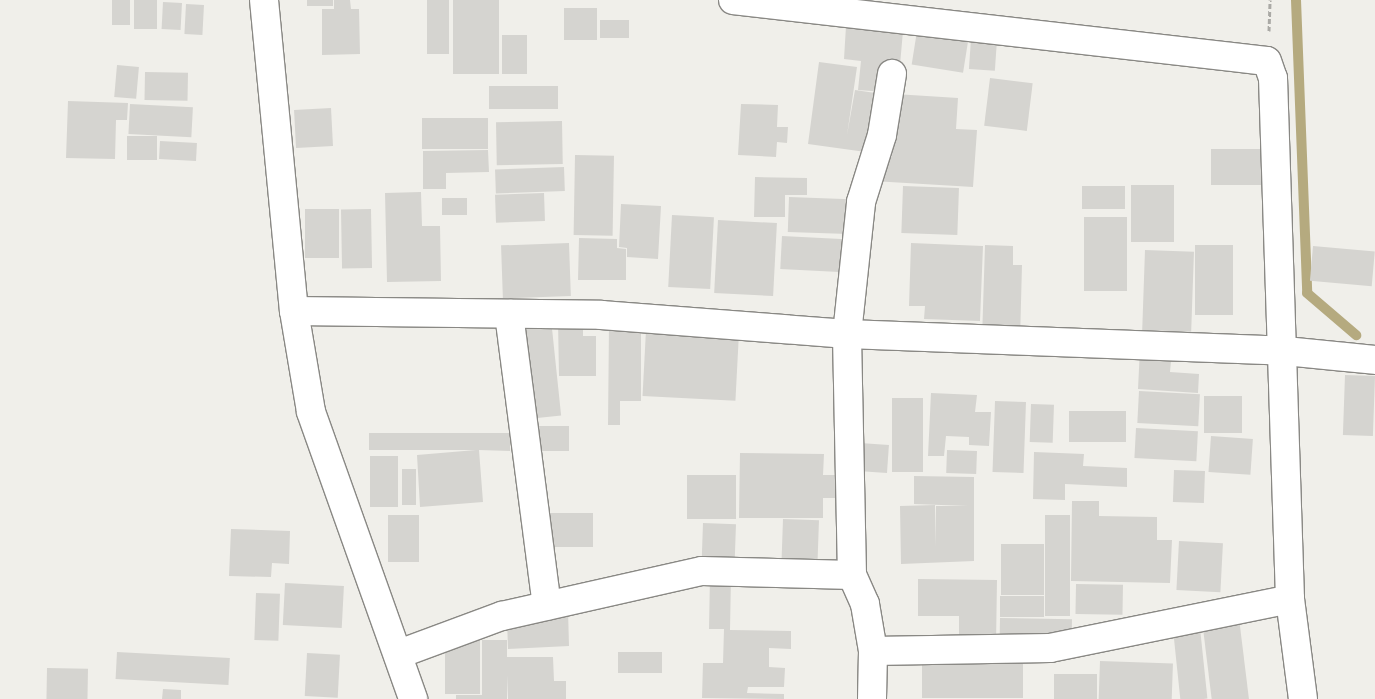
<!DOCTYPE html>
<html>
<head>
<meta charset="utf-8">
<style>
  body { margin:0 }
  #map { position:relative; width:1375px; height:699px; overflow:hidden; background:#f0efea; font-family:Ubuntu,sans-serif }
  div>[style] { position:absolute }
  .stream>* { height:10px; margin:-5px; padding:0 5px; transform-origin:5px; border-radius:5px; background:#b5aa7f }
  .building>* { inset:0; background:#d5d4d0; transform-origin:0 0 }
  .path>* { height:3px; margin-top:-1.5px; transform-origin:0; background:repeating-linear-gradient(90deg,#aaa9a5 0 5px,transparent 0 7.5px) }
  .roads { filter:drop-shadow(1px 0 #898884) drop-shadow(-1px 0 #898884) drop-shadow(0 1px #898884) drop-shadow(0 -1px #898884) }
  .minor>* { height:28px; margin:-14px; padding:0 14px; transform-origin:14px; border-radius:14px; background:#fff }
  .tertiary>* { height:28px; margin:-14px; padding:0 14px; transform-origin:14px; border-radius:14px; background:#fff }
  span { translate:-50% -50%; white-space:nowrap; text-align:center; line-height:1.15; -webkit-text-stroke:4px #fff; paint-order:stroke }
</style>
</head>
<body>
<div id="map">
  <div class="stream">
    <div style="left:1296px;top:0;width:293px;rotate:87.8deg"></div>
    <div style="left:1307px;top:293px;width:65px;rotate:40.6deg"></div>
  </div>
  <div class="building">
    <div style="left:112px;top:0;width:18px;height:25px"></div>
    <div style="left:134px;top:0;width:23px;height:29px"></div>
    <div style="left:307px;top:0;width:26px;height:6px"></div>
    <div style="clip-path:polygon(334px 0,350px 0,351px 9px,359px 9px,360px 54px,322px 55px,322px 9px,334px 9px)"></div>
    <div style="left:427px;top:0;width:22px;height:54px"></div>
    <div style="left:453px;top:0;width:46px;height:74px"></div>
    <div style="left:163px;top:2px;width:19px;height:27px;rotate:3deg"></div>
    <div style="left:186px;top:4px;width:18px;height:30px;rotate:3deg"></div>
    <div style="left:597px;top:8px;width:32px;height:33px;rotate:90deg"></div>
    <div style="left:600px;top:20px;width:29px;height:18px"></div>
    <div style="clip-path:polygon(846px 26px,903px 31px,900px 65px,886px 92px,858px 90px,861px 61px,844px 59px)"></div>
    <div style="left:917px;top:31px;width:52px;height:34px;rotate:9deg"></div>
    <div style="left:502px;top:35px;width:25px;height:39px"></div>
    <div style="left:971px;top:39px;width:26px;height:30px;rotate:4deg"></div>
    <div style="clip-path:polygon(819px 62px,857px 67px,847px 135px,855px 90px,882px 94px,873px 153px,808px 144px)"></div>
    <div style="left:117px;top:65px;width:22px;height:32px;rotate:5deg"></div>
    <div style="left:145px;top:72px;width:43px;height:28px;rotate:1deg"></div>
    <div style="left:990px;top:78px;width:43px;height:48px;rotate:7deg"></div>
    <div style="left:489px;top:86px;width:69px;height:23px"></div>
    <div style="clip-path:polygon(895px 94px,958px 98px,956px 129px,977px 130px,973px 187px,873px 181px,875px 156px,892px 157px)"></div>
    <div style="clip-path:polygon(68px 101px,128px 103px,127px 120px,116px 120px,115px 159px,66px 158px)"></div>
    <div style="left:130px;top:104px;width:63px;height:30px;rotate:3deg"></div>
    <div style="clip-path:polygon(741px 104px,778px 105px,777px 127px,788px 127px,787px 143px,777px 142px,776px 157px,738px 155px)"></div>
    <div style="left:331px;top:108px;width:38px;height:37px;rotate:87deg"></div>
    <div style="left:488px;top:118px;width:31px;height:66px;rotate:90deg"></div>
    <div style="left:562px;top:121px;width:43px;height:66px;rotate:89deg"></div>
    <div style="left:127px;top:136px;width:30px;height:24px"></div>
    <div style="left:160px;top:141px;width:37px;height:18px;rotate:3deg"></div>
    <div style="left:1211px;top:149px;width:52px;height:36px"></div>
    <div style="clip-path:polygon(488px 150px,489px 172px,446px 173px,446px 189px,423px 189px,423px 151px)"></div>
    <div style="left:575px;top:155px;width:39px;height:80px;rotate:1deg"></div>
    <div style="left:564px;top:167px;width:24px;height:69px;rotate:88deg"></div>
    <div style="clip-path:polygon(755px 177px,807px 178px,807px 195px,785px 195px,785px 217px,754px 217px)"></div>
    <div style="left:1131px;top:185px;width:43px;height:57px"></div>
    <div style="left:903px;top:186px;width:56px;height:47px;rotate:2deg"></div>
    <div style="left:1082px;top:186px;width:43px;height:23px"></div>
    <div style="clip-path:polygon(421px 192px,422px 226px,440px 226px,441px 281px,387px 282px,385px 193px)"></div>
    <div style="left:544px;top:193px;width:28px;height:49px;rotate:88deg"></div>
    <div style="left:789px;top:197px;width:61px;height:35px;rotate:2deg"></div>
    <div style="left:442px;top:198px;width:25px;height:17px"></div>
    <div style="clip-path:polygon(621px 204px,661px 206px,658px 259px,627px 257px,627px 248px,619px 247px)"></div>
    <div style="left:305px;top:209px;width:34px;height:49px"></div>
    <div style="left:371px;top:209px;width:59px;height:30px;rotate:89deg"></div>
    <div style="left:672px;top:215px;width:42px;height:72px;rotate:3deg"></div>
    <div style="left:1084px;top:217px;width:43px;height:74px"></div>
    <div style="left:718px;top:220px;width:59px;height:73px;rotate:3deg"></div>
    <div style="left:782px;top:236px;width:64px;height:33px;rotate:3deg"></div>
    <div style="clip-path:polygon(579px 238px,617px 239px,617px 248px,626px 249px,626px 280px,578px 280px)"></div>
    <div style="left:569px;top:243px;width:53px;height:68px;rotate:88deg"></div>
    <div style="clip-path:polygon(911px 243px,983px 246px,980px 321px,924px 319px,925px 306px,909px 306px)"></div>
    <div style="clip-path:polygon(985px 245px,1013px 246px,1013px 265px,1022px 265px,1020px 340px,982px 339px)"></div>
    <div style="left:1195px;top:245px;width:38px;height:70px"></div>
    <div style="left:1313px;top:246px;width:62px;height:35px;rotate:5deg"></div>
    <div style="left:1145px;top:250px;width:49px;height:80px;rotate:2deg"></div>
    <div style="left:551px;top:319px;width:97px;height:36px;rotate:84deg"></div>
    <div style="clip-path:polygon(583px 320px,583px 336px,596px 336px,596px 376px,559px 376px,558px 321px)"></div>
    <div style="clip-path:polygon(609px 324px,641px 324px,641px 401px,620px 401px,620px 425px,608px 425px)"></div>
    <div style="left:646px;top:330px;width:93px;height:66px;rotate:3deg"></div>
    <div style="clip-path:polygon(1140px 348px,1172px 350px,1170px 372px,1199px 374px,1198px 393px,1138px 389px)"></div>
    <div style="left:1345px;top:375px;width:30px;height:60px;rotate:2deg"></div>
    <div style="left:1139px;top:391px;width:61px;height:32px;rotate:3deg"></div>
    <div style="clip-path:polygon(931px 393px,977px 395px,975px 412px,991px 412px,989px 446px,969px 445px,969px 437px,946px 436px,944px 456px,928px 456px)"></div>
    <div style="left:1204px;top:396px;width:38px;height:37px"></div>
    <div style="left:892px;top:398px;width:31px;height:74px"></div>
    <div style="left:995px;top:401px;width:31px;height:71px;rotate:2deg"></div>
    <div style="left:1031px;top:404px;width:23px;height:38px;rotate:2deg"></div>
    <div style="left:1069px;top:411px;width:57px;height:31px"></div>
    <div style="left:536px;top:426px;width:33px;height:25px"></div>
    <div style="left:1136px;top:428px;width:62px;height:30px;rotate:3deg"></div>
    <div style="clip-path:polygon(369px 433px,510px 433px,510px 451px,479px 450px,483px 502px,420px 507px,417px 455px,476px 450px,369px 450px)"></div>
    <div style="left:1211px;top:436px;width:42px;height:36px;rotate:4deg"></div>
    <div style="left:860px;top:443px;width:29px;height:28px;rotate:4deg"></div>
    <div style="left:947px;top:450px;width:30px;height:23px;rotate:2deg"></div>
    <div style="clip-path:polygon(1034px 452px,1084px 454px,1083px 466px,1127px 468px,1127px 487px,1065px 484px,1065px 500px,1033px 499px)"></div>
    <div style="clip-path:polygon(740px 453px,824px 454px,823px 475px,838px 475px,838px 498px,823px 498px,823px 518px,739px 518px)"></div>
    <div style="left:370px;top:456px;width:28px;height:51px"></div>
    <div style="left:402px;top:469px;width:14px;height:36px"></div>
    <div style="left:1174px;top:470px;width:31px;height:32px;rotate:2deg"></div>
    <div style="left:687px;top:475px;width:49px;height:44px"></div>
    <div style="clip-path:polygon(914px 476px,974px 477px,974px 561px,901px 564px,900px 506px,935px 505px,935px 547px,936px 506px,968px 506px,914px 504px)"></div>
    <div style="clip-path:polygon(1072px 501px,1099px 501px,1099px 516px,1157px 517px,1157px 540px,1172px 540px,1170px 583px,1071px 581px)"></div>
    <div style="left:550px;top:513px;width:43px;height:34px"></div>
    <div style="left:388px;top:515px;width:31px;height:47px"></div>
    <div style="left:1045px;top:515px;width:25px;height:101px"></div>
    <div style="left:783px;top:519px;width:36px;height:40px;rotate:2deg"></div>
    <div style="left:703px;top:523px;width:33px;height:38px;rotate:2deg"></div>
    <div style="clip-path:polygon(231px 529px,290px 531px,289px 564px,272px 563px,271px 577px,229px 576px)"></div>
    <div style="left:1179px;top:541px;width:44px;height:49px;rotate:3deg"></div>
    <div style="left:1001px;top:544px;width:43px;height:51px"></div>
    <div style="clip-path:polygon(710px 576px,731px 576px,730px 630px,791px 631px,791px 649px,769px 648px,769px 667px,785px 668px,784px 687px,748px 687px,747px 693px,784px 694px,784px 699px,702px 698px,703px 663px,723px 663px,724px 629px,709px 629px)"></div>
    <div style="clip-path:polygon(918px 579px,997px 580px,996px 644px,959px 643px,959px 616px,918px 616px)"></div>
    <div style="left:285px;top:583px;width:59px;height:42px;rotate:3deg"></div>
    <div style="left:1076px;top:584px;width:47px;height:30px;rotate:1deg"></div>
    <div style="left:256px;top:593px;width:24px;height:47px;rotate:2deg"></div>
    <div style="left:1000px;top:596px;width:44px;height:21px"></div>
    <div style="clip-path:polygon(568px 610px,569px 646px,508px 649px,507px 619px)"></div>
    <div style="left:1000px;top:618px;width:72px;height:24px;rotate:1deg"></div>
    <div style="left:1239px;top:618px;width:82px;height:37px;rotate:83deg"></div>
    <div style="left:1200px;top:628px;width:71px;height:27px;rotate:84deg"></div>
    <div style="left:480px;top:639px;width:55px;height:35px;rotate:90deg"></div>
    <div style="clip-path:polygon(482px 640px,507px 640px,507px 657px,553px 657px,554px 681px,566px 681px,566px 699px,508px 699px,508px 675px,507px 699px,456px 699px,456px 695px,482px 695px)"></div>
    <div style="left:117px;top:652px;width:113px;height:27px;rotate:3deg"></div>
    <div style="left:618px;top:652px;width:44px;height:21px"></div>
    <div style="left:307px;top:653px;width:33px;height:43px;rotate:3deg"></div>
    <div style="left:922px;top:655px;width:101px;height:43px"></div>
    <div style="left:1100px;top:661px;width:73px;height:38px;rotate:2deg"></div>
    <div style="left:47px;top:668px;width:41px;height:31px;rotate:1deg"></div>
    <div style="left:1054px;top:674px;width:43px;height:25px"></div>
    <div style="clip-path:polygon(163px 689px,181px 690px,181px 699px,162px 699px)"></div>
  </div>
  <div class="path">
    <div style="left:1269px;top:31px;width:31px;rotate:-88deg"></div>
  </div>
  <div class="roads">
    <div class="minor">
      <div style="left:733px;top:0;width:537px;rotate:6.52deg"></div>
      <div style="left:1267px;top:61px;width:18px;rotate:71deg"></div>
      <div style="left:1273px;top:78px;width:521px;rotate:88.13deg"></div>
      <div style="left:1290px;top:599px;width:101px;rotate:82.6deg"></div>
      <div style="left:294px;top:311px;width:307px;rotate:0.7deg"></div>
      <div style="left:601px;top:315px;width:247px;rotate:4.4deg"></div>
      <div style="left:847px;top:334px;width:438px;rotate:2.2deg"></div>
      <div style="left:1285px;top:351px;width:90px;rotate:5.7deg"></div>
      <div style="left:509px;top:314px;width:294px;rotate:82.6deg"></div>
      <div style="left:873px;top:651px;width:177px;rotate:-1deg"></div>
      <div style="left:1050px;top:648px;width:245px;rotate:-11.5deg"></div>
      <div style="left:399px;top:654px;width:110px;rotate:-20.3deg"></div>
      <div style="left:502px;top:616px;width:205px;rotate:-12.7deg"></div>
      <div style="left:702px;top:571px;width:150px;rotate:1.5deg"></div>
      <div style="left:872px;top:699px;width:48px;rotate:-88.8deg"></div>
      <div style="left:873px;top:651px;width:48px;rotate:-99.7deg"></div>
      <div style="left:865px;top:604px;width:32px;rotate:-114deg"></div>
      <div style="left:852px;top:575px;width:241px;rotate:-91.2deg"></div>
      <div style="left:847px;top:334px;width:133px;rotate:-83.9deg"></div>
      <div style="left:861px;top:202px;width:70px;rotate:-72.6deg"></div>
      <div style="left:882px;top:135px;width:62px;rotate:-80.7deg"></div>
    </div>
    <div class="tertiary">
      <div style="left:264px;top:0;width:312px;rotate:84.5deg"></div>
      <div style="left:294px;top:311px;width:102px;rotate:80.4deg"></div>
      <div style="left:311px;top:412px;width:305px;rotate:70.4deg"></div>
    </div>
  </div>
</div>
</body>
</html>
